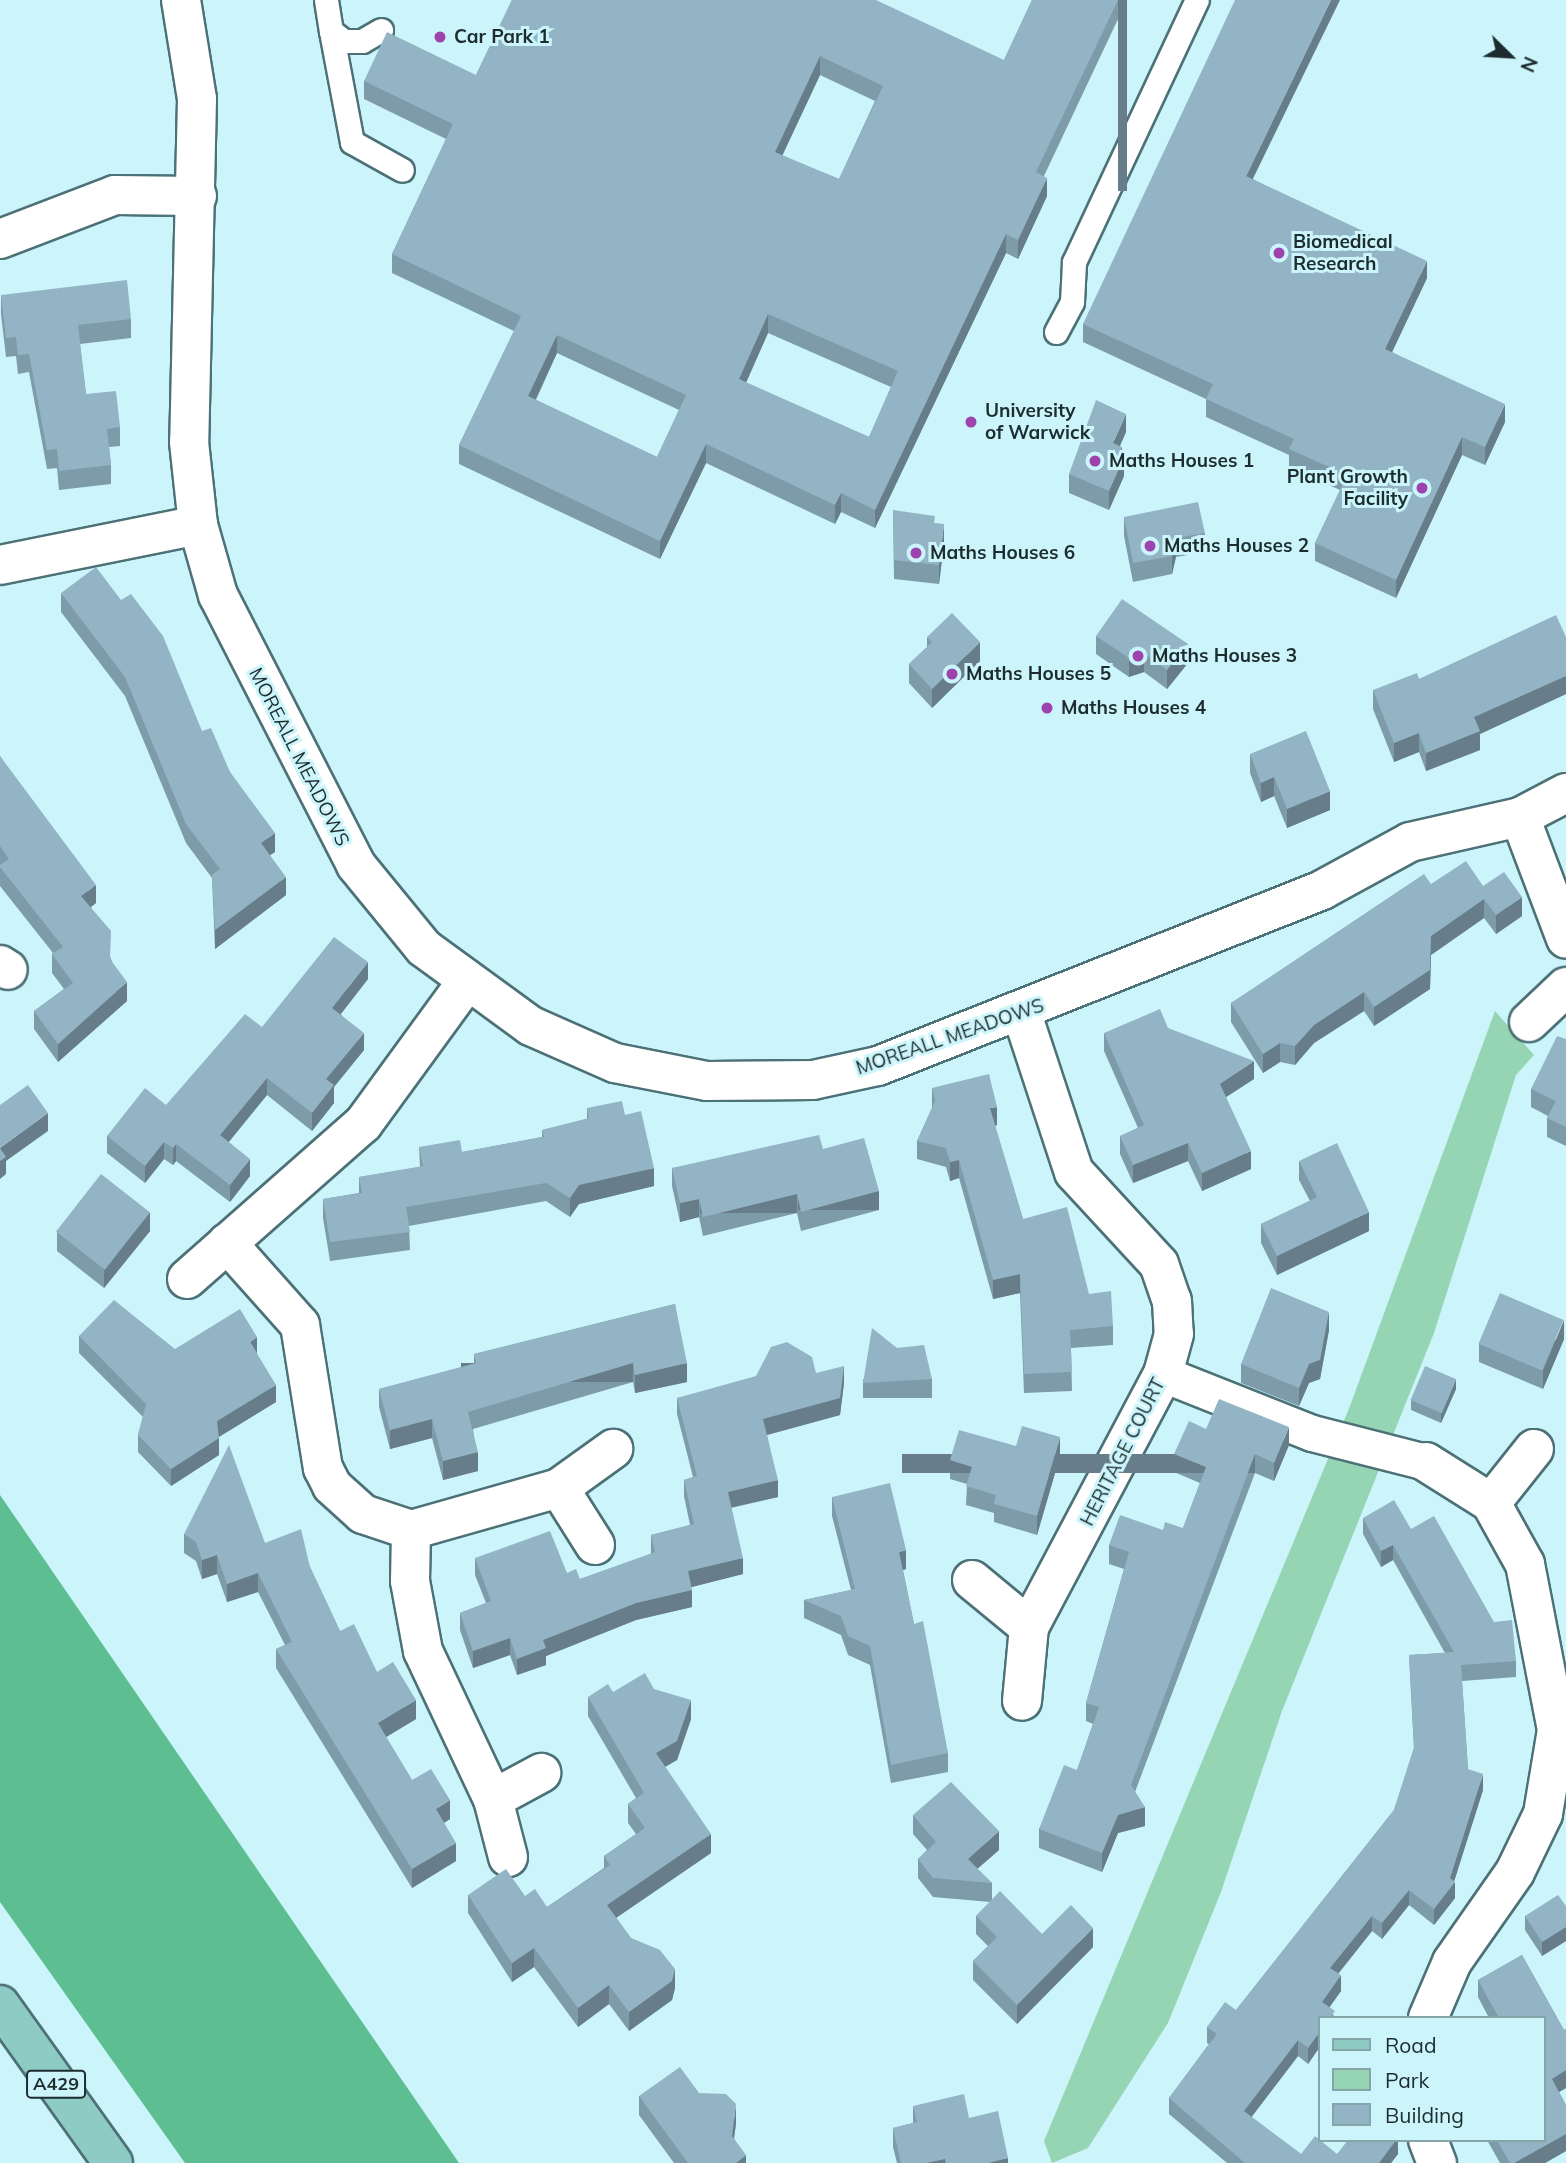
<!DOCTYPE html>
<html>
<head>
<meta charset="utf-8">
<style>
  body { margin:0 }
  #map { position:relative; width:1566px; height:2163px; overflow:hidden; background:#ccf5fb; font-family:Mulish,sans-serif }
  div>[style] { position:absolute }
  .green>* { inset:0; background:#96d5b4 }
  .forest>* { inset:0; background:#5dbf91 }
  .roads { filter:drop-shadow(2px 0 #4c7176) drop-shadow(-2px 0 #4c7176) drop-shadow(0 2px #4c7176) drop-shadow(0 -2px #4c7176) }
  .service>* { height:23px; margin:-11.5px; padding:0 11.5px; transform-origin:11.5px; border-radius:11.5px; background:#fff }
  .pedestrian>* { height:35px; margin:-17.5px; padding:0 17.5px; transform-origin:17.5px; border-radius:17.5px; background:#fff }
  .minor>* { height:38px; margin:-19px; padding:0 19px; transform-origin:19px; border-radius:19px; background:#fff }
  .primary>* { height:38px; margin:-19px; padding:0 19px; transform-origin:19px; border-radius:19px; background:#8ecbc4 }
  .wall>* { inset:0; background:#7e9ba9; transform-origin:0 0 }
  .shaded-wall>* { inset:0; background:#677e8a; transform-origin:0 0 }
  .building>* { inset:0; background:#93b4c5; transform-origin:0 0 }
  .dots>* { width:19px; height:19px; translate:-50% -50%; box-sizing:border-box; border:4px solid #ccf5fb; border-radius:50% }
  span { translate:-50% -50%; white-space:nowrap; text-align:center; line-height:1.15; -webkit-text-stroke:6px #ccf5fb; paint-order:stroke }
  .shield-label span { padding:2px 5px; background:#ccf5fb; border:2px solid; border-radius:5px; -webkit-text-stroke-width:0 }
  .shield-label { font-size:18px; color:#1d2d2f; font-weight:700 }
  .poi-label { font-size:19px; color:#1d2d2f; font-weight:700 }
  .left { translate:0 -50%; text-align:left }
  .right { translate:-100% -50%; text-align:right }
  .street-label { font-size:19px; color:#1d2d2f }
  .legend { position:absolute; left:1318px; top:2016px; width:228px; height:126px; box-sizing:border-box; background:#ccf5fb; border:2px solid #86a5a9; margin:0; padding:9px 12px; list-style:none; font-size:21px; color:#1d2d2f }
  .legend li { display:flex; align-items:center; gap:14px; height:35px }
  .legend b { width:35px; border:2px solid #86a5a9 }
  .north { position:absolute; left:1475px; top:21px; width:70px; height:70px; -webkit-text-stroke:5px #ccf5fb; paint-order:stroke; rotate:114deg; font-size:19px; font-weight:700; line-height:28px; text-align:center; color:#1d2d2f }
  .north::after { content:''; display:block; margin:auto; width:24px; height:32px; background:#1d2d2f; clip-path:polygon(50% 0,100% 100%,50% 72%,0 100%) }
</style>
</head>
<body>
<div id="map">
  <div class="green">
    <div style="clip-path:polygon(1495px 1011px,1534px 1055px,1516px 1075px,1434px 1333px,1282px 1711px,1221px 1892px,1168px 2023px,1088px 2148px,1052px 2163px,1044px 2141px,1350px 1406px)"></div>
  </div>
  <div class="forest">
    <div style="clip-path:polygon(0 1495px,459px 2163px,185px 2163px,0 1902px)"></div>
  </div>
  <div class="roads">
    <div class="service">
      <div style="left:326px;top:0;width:31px;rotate:81deg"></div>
      <div style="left:331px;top:31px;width:16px;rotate:38deg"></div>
      <div style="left:344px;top:41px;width:18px"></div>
      <div style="left:362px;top:41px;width:22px;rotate:-30deg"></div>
      <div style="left:331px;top:31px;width:113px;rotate:79.3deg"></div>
      <div style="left:352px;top:142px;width:57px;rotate:29.2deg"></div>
      <div style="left:1056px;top:332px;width:34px;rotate:-62deg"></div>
      <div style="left:1072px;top:302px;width:40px;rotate:-87.1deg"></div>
      <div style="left:1074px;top:262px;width:289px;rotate:-64.9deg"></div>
    </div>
    <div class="pedestrian">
      <div style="left:1163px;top:1374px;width:160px;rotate:21.6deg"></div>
      <div style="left:1312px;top:1433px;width:118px;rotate:14.3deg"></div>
    </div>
    <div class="minor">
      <div style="left:181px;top:0;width:100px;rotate:80.8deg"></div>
      <div style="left:197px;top:99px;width:343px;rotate:91.3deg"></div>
      <div style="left:189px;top:442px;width:83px;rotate:83.8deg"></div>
      <div style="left:198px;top:525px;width:73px;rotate:74.1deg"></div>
      <div style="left:218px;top:595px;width:303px;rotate:62.9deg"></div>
      <div style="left:356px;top:865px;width:107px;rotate:50.7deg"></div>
      <div style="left:424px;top:948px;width:132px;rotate:36.1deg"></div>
      <div style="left:531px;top:1026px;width:92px;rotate:23.8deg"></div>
      <div style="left:615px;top:1063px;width:94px;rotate:11.1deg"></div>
      <div style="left:707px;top:1081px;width:106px;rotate:-0.5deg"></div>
      <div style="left:813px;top:1080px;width:66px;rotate:-12.2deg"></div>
      <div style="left:878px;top:1066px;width:478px;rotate:-21.6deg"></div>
      <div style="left:1322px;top:890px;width:100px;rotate:-28.6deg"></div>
      <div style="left:1410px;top:842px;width:113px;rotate:-12.8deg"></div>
      <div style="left:1520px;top:817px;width:52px;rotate:-27.6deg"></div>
      <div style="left:0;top:239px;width:123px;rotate:-20.9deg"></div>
      <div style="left:115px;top:195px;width:82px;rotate:0.7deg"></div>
      <div style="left:0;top:565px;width:202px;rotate:-11.4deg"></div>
      <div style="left:1520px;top:817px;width:130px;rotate:69.3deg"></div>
      <div style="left:0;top:965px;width:9px;rotate:32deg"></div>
      <div style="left:1022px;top:1014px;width:166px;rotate:71.8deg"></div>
      <div style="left:1074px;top:1172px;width:125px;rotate:47.3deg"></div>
      <div style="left:1159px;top:1264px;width:39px;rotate:71deg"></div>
      <div style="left:1172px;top:1301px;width:33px;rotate:87deg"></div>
      <div style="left:1174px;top:1334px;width:41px;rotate:105.4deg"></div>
      <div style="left:1163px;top:1374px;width:286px;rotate:117.9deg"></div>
      <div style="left:1529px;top:1022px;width:51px;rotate:-43.4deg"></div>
      <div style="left:227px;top:1243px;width:110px;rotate:48.3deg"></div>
      <div style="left:300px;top:1325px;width:145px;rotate:80.9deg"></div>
      <div style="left:323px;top:1468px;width:20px;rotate:63deg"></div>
      <div style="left:332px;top:1486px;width:42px;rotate:42.1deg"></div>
      <div style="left:363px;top:1514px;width:51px;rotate:18.4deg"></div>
      <div style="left:411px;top:1530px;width:154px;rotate:-15.8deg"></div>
      <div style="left:187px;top:1279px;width:235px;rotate:-41.4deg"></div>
      <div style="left:363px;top:1124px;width:173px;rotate:-53.9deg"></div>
      <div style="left:1426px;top:1462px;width:77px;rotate:32.2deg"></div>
      <div style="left:1491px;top:1503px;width:70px;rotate:60.9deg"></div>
      <div style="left:1525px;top:1564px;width:169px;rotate:79.1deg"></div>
      <div style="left:1557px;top:1730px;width:85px;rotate:99.5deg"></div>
      <div style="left:1543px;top:1814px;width:64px;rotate:115.8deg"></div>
      <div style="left:1515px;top:1872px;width:110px;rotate:125deg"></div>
      <div style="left:1452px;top:1962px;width:61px;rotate:113.2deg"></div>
      <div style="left:1491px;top:1503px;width:69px;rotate:-51.5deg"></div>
      <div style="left:411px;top:1530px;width:51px;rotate:91.1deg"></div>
      <div style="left:410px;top:1581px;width:71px;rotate:79.5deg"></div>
      <div style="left:423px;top:1651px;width:164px;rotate:64.7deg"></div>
      <div style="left:595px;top:1545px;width:67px;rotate:-122.3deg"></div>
      <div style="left:559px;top:1488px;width:67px;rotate:-35.8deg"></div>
      <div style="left:972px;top:1580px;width:74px;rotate:39.5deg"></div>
      <div style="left:1029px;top:1627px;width:74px;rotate:95.4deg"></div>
      <div style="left:508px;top:1857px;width:60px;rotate:-104.5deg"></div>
      <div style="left:493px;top:1799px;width:55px;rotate:-28.4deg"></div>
      <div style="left:1428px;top:2140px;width:25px;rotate:69deg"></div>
    </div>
    <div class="primary">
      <div style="left:0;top:2005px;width:194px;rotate:54.4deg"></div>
    </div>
  </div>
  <div class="wall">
    <div style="clip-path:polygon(evenodd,512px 0,1004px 60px,1032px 0,1127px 0,1044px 176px,1047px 196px,1018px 259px,1006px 253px,875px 528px,841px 512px,835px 524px,706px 463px,660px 559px,459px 464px,459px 445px,514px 331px,392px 273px,392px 254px,446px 139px,364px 99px,364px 81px,476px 75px,512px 0,820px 75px,875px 101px,839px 179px,782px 156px,820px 75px,512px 0,768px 333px,891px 387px,869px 437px,746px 383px,768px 333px,512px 0,557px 353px,679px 410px,657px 457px,536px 400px,557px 353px)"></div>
    <div style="clip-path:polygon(1253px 179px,1427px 278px,1392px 352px,1505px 422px,1485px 465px,1462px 455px,1396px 598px,1315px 561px,1315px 543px,1340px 490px,1289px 467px,1289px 455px,1206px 417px,1206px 399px,1083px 342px,1083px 324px)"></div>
    <div style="clip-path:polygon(1px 295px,131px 319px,131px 338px,80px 344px,86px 394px,120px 427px,120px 446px,109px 447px,111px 465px,111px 484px,59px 490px,57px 468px,47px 469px,29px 372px,18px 374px,16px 356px,6px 357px,1px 314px)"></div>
    <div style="clip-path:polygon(1126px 432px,1120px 446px,1124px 476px,1109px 510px,1069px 493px,1069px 474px)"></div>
    <div style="clip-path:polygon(893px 510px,935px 523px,944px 543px,939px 584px,894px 579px)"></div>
    <div style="clip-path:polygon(1124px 517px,1205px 533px,1205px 552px,1176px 557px,1172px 574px,1133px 582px,1124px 536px)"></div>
    <div style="clip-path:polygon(61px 593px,202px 731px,230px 772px,275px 852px,270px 855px,286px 895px,215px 949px,212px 878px,186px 843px,125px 696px,61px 612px)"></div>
    <div style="clip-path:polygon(1096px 636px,1188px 663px,1167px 689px,1144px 672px,1129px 677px,1096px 654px)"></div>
    <div style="clip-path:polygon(927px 637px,980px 661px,932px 708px,909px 683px,909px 664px,927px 647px)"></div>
    <div style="clip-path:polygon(1566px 637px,1566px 694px,1480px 734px,1480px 750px,1426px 771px,1419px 752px,1394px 762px,1373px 709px,1373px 690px,1419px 679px)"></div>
    <div style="clip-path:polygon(1250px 754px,1330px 810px,1287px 828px,1274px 796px,1261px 802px,1250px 773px)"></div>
    <div style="clip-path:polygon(0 756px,96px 903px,91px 907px,127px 1001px,58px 1062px,34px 1029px,34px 1011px,64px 989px,52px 973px,52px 954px,53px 953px,0 886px)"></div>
    <div style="clip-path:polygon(1431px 884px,1483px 886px,1522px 916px,1496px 934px,1484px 918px,1431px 955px,1430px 989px,1374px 1026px,1364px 1011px,1314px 1043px,1295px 1065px,1280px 1062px,1263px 1073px,1231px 1022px,1231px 1003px)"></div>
    <div style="clip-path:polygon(368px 979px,341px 1014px,364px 1050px,334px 1087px,334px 1103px,312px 1131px,267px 1095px,228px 1142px,250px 1176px,230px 1202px,176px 1161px,173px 1165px,164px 1159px,145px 1183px,107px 1153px,107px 1136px,166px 1105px,262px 1027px)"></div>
    <div style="clip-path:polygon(1168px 1028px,1254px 1079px,1226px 1097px,1251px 1169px,1202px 1191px,1188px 1161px,1133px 1183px,1120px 1154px,1120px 1136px,1138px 1128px,1104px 1051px,1104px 1033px)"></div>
    <div style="clip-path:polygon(1566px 1039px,1566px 1146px,1547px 1137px,1547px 1118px,1548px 1116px,1531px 1107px,1531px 1089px)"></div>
    <div style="clip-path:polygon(932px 1088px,997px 1125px,995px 1126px,1023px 1219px,1089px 1294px,1113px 1326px,1113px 1345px,1071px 1348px,1072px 1391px,1024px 1393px,1020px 1293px,993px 1299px,959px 1178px,950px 1181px,946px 1167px,917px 1159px,917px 1141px,932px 1108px)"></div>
    <div style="clip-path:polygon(587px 1108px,625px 1115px,654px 1186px,579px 1204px,570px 1217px,546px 1201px,409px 1226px,410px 1250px,330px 1261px,323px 1218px,323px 1199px,359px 1193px,359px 1177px,420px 1167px,419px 1147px,462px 1152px,542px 1137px,542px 1130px,587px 1119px)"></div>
    <div style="clip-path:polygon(823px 1149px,879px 1210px,801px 1231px,797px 1213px,703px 1236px,699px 1217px,680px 1222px,672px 1186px,672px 1168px)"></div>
    <div style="clip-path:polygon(1299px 1161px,1369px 1231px,1277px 1275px,1261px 1243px,1261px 1224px,1310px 1201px,1299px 1180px)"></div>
    <div style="clip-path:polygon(150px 1231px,104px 1288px,57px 1251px,57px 1232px)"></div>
    <div style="clip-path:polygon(675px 1304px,687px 1382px,635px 1393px,633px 1382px,473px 1429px,478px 1471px,443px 1480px,432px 1438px,390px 1449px,379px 1407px,379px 1389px,474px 1364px,474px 1354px)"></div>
    <div style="clip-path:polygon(1329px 1330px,1320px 1379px,1309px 1383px,1299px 1406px,1241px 1383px,1241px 1364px)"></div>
    <div style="clip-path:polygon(79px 1336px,175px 1349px,257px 1354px,276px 1402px,219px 1437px,219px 1455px,171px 1486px,138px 1452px,138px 1435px,143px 1417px,79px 1353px)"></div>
    <div style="clip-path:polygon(1564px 1339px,1543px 1389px,1479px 1362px,1479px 1344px)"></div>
    <div style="clip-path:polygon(816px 1373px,844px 1383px,840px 1415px,767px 1435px,778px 1497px,731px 1508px,743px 1574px,691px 1587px,692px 1607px,636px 1620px,546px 1656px,546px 1665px,517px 1675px,510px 1655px,473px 1668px,460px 1630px,460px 1613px,486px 1603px,475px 1575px,475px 1558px,567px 1573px,580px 1579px,651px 1554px,651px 1535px,690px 1525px,684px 1496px,684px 1480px,693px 1477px,677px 1414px,677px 1398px)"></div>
    <div style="left:932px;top:1379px;width:19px;height:69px;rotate:90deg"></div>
    <div style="clip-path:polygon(1456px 1389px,1441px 1423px,1411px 1410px,1411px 1400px)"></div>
    <div style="clip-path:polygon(1206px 1429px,1289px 1445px,1274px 1481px,1255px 1473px,1135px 1792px,1145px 1826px,1118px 1833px,1102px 1872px,1039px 1848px,1039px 1829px,1077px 1770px,1093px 1724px,1086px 1721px,1086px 1703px,1124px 1569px,1109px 1564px,1109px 1545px,1163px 1530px,1183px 1528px,1200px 1483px,1174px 1472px,1174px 1454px)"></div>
    <div style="clip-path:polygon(1016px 1446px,1060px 1456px,1037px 1535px,994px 1522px,994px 1513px,966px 1505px,967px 1484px,950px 1479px,950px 1460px)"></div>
    <div style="clip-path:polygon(832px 1497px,906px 1569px,903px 1570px,914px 1624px,948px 1753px,948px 1772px,891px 1783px,870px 1665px,848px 1655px,841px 1635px,804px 1618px,804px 1600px,851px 1590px,832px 1516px)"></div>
    <div style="clip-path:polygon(1363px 1518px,1411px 1529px,1516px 1661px,1516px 1677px,1462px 1681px,1468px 1769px,1483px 1790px,1454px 1881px,1455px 1898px,1434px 1925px,1409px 1905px,1382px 1939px,1372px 1931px,1338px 1974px,1341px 1991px,1329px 2007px,1335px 2018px,1319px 2018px,1319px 2048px,1308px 2064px,1298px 2056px,1251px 2117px,1301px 2154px,1337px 2154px,1398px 2140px,1398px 2154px,1391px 2163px,1227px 2163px,1169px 2114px,1169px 2098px,1209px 2044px,1207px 2043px,1207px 2027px,1236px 2010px,1394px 1810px,1414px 1749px,1409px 1655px,1445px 1653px,1393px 1560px,1381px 1567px,1363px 1534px)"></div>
    <div style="clip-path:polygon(184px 1534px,265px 1543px,310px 1567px,340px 1631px,377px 1672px,416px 1719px,386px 1737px,412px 1780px,450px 1819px,444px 1823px,456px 1861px,412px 1888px,276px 1668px,276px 1649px,285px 1645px,258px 1592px,227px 1602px,217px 1574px,202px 1579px,196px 1561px,184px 1553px)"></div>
    <div style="clip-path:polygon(654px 1689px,691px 1719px,677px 1760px,665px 1767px,711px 1853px,616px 1918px,631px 1938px,675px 1988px,672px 2000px,629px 2031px,609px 2004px,578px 2027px,534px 1967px,512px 1982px,468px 1913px,468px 1895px,525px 1896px,547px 1907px,604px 1868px,604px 1856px,636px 1834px,628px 1823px,628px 1804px,636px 1798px,588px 1716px,588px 1697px,613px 1692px)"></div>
    <div style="clip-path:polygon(913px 1815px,999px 1850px,977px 1869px,992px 1883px,992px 1900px,1042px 1934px,1093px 1947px,1017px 2024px,973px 1980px,973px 1961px,988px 1946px,976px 1934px,976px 1916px,990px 1902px,933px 1897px,918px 1878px,918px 1859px,927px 1850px,913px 1834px)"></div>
    <div style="clip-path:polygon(1566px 1906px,1566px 1941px,1542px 1956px,1525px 1930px,1525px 1916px)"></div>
    <div style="clip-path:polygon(1522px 1955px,1564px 2030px,1566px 2029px,1566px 2088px,1559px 2092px,1566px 2105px,1566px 2151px,1545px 2163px,1500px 2163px,1487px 2140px,1543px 2140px,1543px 2018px,1489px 2018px,1478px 1997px,1478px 1980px)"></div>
    <div style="clip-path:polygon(699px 2093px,736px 2123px,734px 2138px,746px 2163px,674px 2163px,639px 2115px,639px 2096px)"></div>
    <div style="clip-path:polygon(913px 2106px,969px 2118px,1008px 2163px,897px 2163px,893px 2147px,893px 2128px,913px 2123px)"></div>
  </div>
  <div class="shaded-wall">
    <div style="left:1118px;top:0;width:9px;height:191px"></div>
    <div style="clip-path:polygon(1331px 0,1340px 0,1246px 193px,1246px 176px)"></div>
    <div style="clip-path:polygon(820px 56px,820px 75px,775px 171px,775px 152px)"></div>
    <div style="clip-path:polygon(1047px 178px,1047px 196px,1018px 259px,1018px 240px)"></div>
    <div style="clip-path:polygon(1006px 234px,1006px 253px,875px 528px,875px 510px)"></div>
    <div style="clip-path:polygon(1427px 261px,1427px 278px,1385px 367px,1385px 349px)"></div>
    <div style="clip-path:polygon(768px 314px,768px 333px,739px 398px,739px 379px)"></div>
    <div style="clip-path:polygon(557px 335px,557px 353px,528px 415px,528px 396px)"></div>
    <div style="clip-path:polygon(1505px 404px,1505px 422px,1485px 465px,1485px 447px)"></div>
    <div style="clip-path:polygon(1126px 414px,1126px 432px,1113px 461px,1113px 443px)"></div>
    <div style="clip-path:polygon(1462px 437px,1462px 455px,1396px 598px,1396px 580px)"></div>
    <div style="clip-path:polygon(706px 444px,706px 463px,660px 559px,660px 541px)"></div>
    <div style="clip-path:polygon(1122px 447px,1122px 461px,1124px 458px,1124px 476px,1109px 510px,1109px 491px,1118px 455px)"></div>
    <div style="clip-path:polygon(841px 493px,841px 512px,835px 524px,835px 505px)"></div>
    <div style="clip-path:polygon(944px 524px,944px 543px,939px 584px,939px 565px)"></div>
    <div style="clip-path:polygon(1176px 538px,1176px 557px,1172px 574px,1172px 556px)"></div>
    <div style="clip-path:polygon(980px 642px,980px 661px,932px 708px,932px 689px)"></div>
    <div style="clip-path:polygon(1188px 644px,1188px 663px,1167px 689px,1167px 670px)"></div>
    <div style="clip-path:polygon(1144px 653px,1144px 672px,1129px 677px,1129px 658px)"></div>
    <div style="clip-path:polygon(1566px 676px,1566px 694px,1480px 734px,1480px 750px,1426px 771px,1426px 753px,1474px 717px)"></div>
    <div style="clip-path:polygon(1419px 733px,1419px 752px,1394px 762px,1394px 743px)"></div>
    <div style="clip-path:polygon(1274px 777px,1274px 796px,1261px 802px,1261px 783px)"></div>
    <div style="clip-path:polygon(1330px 791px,1330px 810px,1287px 828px,1287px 809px)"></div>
    <div style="clip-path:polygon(275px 833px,275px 852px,261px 861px,261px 843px)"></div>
    <div style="clip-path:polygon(286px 877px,286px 895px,215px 949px,215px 930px)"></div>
    <div style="clip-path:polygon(96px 885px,96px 903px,81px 914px,81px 896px)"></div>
    <div style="clip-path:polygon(1522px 897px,1522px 916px,1496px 934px,1496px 915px)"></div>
    <div style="clip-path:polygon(1484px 899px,1484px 918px,1431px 955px,1430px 989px,1374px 1026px,1374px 1007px,1431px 936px)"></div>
    <div style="clip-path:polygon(368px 962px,368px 979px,332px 1025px,332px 1008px)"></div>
    <div style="clip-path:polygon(127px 982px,127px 1001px,58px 1062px,58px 1044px)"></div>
    <div style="clip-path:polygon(1364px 992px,1364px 1011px,1314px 1043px,1295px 1065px,1295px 1046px,1314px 1025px)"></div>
    <div style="clip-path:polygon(364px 1033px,364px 1050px,334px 1087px,334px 1103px,312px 1131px,312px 1113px,326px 1079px)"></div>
    <div style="clip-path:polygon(1280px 1043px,1280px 1062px,1263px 1073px,1263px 1054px)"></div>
    <div style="clip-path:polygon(1254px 1061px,1254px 1079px,1220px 1101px,1220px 1084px)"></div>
    <div style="clip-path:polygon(267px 1078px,267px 1095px,220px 1153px,220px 1135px)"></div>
    <div style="clip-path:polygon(997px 1107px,997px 1125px,990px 1127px,990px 1108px)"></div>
    <div style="clip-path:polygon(48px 1113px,48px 1131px,6px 1161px,6px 1174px,0 1179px,0 1148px)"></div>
    <div style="clip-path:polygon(164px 1142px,164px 1159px,145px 1183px,145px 1166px)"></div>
    <div style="clip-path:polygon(1188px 1143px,1188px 1161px,1133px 1183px,1133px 1165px)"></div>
    <div style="clip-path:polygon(176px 1144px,176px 1161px,173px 1165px,173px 1148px)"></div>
    <div style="clip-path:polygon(1251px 1151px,1251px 1169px,1202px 1191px,1202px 1173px)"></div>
    <div style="clip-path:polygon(250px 1159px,250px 1176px,230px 1202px,230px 1185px)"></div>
    <div style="clip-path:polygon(959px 1160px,959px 1178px,950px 1181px,950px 1162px)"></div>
    <div style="clip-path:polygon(654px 1168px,654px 1186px,579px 1204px,570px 1217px,570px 1198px,579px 1185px)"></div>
    <div style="left:879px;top:1191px;width:19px;height:81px;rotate:90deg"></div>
    <div style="left:797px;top:1194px;width:19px;height:97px;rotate:90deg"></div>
    <div style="clip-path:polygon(699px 1199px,699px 1217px,680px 1222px,680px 1203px)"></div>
    <div style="clip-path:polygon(150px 1212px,150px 1231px,104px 1288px,104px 1269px)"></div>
    <div style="clip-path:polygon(1369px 1212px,1369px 1231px,1277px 1275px,1277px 1256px)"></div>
    <div style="clip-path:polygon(1020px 1274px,1020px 1293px,993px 1299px,993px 1280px)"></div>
    <div style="clip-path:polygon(1329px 1312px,1329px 1330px,1320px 1379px,1309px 1383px,1299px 1406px,1299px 1388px)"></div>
    <div style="clip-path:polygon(1564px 1320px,1564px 1339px,1543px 1389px,1543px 1371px)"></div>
    <div style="clip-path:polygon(257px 1337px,257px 1354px,250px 1342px)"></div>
    <div style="left:633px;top:1363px;width:19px;height:172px;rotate:90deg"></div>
    <div style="clip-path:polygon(687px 1363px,687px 1382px,635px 1393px,635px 1375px)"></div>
    <div style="clip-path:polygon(844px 1366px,844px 1383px,840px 1415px,763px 1436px,763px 1419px)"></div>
    <div style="clip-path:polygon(1456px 1379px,1456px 1389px,1441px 1423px,1441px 1413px)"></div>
    <div style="clip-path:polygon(276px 1385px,276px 1402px,217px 1438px,217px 1421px)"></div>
    <div style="clip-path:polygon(432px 1419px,432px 1438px,390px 1449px,390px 1430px)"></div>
    <div style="clip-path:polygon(1289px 1427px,1289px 1445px,1274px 1481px,1274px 1463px)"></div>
    <div style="clip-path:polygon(1060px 1437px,1060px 1456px,1037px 1535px,1037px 1516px)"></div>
    <div style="clip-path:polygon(219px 1438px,219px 1455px,171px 1486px,171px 1469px)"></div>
    <div style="clip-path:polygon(478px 1452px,478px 1471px,443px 1480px,443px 1461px)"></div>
    <div style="left:1255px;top:1454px;width:19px;height:353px;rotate:90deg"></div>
    <div style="clip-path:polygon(778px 1480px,778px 1497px,728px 1508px,728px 1492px)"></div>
    <div style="clip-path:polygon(1393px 1545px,1393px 1560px,1381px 1567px,1381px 1551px)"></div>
    <div style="clip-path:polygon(906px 1550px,906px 1569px,899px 1571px,899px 1552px)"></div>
    <div style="clip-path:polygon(217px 1555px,217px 1574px,202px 1579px,202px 1560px)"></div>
    <div style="clip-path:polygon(743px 1558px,743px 1574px,688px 1588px,688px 1571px)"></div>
    <div style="clip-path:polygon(258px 1573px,258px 1592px,227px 1602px,227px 1584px)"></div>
    <div style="clip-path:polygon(692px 1590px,692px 1607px,636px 1620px,546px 1656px,546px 1665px,517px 1675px,517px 1659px,543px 1640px,636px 1603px)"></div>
    <div style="clip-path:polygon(510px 1638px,510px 1655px,473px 1668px,473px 1651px)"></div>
    <div style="clip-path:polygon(416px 1700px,416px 1719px,378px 1742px,378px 1723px)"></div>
    <div style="clip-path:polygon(691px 1700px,691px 1719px,677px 1760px,656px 1772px,656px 1753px)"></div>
    <div style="clip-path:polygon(1483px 1774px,1483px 1790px,1453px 1885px,1455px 1882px,1455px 1898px,1434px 1925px,1434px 1909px,1450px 1878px)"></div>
    <div style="clip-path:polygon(450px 1800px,450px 1819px,436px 1828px,436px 1809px)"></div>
    <div style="clip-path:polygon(1145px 1807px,1145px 1826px,1118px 1833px,1102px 1872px,1102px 1853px,1118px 1815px)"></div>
    <div style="clip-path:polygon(999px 1831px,999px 1850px,968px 1877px,968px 1859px)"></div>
    <div style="clip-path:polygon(711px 1834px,711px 1853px,607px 1924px,607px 1905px)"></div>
    <div style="clip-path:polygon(456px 1843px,456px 1861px,412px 1888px,412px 1869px)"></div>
    <div style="clip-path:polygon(1409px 1890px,1409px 1905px,1382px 1939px,1382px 1923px)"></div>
    <div style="clip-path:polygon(1372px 1916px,1372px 1931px,1330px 1984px,1330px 1968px)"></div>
    <div style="clip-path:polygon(1566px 1927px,1566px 1941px,1542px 1956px,1542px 1942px)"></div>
    <div style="clip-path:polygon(1093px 1928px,1093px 1947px,1017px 2024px,1017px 2005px)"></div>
    <div style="clip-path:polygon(534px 1948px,534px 1967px,512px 1982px,512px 1963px)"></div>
    <div style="clip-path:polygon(675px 1969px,675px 1988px,672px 2000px,629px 2031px,629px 2012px)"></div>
    <div style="clip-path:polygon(1341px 1975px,1341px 1991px,1322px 2018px,1322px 2002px)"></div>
    <div style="clip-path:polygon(609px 1985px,609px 2004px,578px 2027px,578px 2008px)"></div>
    <div style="clip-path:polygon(1319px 2033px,1319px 2048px,1308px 2064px,1308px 2048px)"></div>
    <div style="clip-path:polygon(1298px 2040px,1298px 2056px,1244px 2127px,1244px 2111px)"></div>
    <div style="clip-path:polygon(1566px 2070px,1566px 2088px,1552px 2096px,1552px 2079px)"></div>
    <div style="clip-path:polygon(736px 2104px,736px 2123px,732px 2154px,732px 2136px)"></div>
    <div style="clip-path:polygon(1566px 2134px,1566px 2151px,1545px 2163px,1514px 2163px)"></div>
    <div style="clip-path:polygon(1396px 2140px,1398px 2140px,1398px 2154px,1391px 2163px,1379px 2163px)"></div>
    <div style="clip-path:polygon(746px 2155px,746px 2163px,736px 2163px)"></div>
    <div style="clip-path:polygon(1008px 2158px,1008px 2163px,988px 2163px)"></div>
    <div style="clip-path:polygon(945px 2159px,945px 2163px,926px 2163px)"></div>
  </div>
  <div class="building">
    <div style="clip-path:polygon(evenodd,512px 0,876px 0,1004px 60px,1032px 0,1118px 0,1036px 172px,1047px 178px,1018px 240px,1006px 234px,875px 510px,841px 493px,835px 505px,706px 444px,660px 541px,459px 445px,521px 316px,392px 254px,453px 124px,364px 81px,387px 32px,476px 75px,512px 0,820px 56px,883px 86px,839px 179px,775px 152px,820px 56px,512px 0,768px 314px,898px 371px,869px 437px,739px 379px,768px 314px,512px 0,557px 335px,686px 395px,657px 457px,528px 396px,557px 335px)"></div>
    <div style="clip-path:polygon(1235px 0,1331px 0,1246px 176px,1427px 261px,1385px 349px,1505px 404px,1485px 447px,1462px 437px,1396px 580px,1315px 543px,1347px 475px,1289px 449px,1294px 439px,1206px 399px,1213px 384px,1083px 324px)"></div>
    <div style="clip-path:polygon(127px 280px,131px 319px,78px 325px,86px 394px,116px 391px,120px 427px,107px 429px,111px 465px,59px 471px,57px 449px,47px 450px,29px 354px,18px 355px,16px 337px,6px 338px,1px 295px)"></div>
    <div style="clip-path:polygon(1096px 400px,1126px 414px,1113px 443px,1122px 447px,1118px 455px,1124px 458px,1109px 491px,1069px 474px)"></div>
    <div style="clip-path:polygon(1198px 502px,1205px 533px,1176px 538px,1172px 556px,1133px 563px,1124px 517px)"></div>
    <div style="clip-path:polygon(893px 510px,935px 516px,934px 523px,944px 524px,939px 565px,894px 560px)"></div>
    <div style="clip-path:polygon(96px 567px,121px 600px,131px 594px,163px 636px,202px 731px,211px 728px,230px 772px,275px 833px,261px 843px,286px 877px,215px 930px,212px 875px,220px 869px,186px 824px,125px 677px,61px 593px)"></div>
    <div style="clip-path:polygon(1122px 599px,1188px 644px,1167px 670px,1144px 653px,1129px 658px,1096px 636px)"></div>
    <div style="clip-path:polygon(952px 613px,980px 642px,932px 689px,909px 664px,932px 642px,927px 637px)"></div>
    <div style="clip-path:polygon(1556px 615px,1566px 637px,1566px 676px,1474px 717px,1480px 731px,1426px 753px,1419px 733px,1394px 743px,1373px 690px,1417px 673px,1419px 679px)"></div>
    <div style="clip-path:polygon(1306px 731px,1330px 791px,1287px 809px,1274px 777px,1261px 783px,1250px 754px)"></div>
    <div style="clip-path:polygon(0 756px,96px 885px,81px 896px,111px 931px,110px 959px,127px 982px,58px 1044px,34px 1011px,73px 983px,52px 954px,63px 947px,0 867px,0 865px,9px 859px,0 846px)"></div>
    <div style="clip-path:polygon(1466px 861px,1483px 886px,1504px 872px,1522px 897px,1496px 915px,1484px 899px,1431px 936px,1430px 970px,1374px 1007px,1364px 992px,1314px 1025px,1295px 1046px,1280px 1043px,1263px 1054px,1231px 1003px,1424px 874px,1431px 884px)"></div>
    <div style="clip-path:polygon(334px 937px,368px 962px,332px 1008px,364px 1033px,326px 1079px,334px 1085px,312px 1113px,267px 1078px,220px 1135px,250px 1159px,230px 1185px,176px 1144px,173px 1148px,164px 1142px,145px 1166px,107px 1136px,145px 1088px,166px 1105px,245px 1014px,262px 1027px)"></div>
    <div style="clip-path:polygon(1160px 1009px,1168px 1028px,1254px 1061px,1220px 1084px,1251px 1151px,1202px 1173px,1188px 1143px,1133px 1165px,1120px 1136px,1144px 1125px,1104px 1033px)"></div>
    <div style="clip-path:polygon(1557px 1036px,1566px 1039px,1566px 1127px,1547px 1118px,1556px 1101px,1531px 1089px)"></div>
    <div style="clip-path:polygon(989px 1074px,997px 1107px,990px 1108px,1023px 1219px,1067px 1207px,1089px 1294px,1111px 1291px,1113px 1326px,1070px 1330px,1072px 1372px,1024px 1374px,1020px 1274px,993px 1280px,959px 1160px,950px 1162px,946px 1148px,917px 1141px,935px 1101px,932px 1088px)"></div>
    <div style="clip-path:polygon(28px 1085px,48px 1113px,0 1148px,6px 1157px,0 1161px,0 1105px)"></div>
    <div style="clip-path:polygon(622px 1101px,625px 1115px,641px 1111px,654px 1168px,579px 1185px,570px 1198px,546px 1183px,406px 1207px,410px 1232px,330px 1242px,323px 1199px,362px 1193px,359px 1177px,423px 1166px,419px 1147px,460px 1140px,462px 1152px,544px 1137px,542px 1130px,589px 1118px,587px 1108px)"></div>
    <div style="clip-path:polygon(819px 1135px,823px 1149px,864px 1138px,879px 1191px,801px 1212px,797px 1194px,703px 1217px,699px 1199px,680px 1203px,672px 1168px)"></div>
    <div style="clip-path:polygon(1337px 1143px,1369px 1212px,1277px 1256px,1261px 1224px,1317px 1197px,1299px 1161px)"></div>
    <div style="left:101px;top:1174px;width:62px;height:73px;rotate:38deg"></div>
    <div style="clip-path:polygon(1271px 1288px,1329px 1312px,1320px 1360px,1309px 1364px,1299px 1388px,1241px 1364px)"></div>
    <div style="left:1500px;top:1293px;width:69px;height:55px;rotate:23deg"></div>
    <div style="clip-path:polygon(114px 1300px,175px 1349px,240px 1309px,257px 1337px,250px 1342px,276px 1385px,217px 1421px,219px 1438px,171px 1469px,138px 1435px,146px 1404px,79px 1336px)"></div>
    <div style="clip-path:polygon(675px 1304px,687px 1363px,635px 1375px,633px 1363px,468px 1412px,478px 1452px,443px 1461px,432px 1419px,390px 1430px,379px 1389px,476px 1363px,474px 1354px)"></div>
    <div style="clip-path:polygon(872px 1328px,897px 1348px,924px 1345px,932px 1379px,863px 1383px)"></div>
    <div style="clip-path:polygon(787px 1342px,812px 1357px,816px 1373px,844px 1366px,840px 1398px,763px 1419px,778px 1480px,728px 1492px,743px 1558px,688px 1571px,692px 1590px,636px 1603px,543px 1640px,546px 1648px,517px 1659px,510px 1638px,473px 1651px,460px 1613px,491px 1601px,475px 1558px,550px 1531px,567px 1573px,576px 1569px,580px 1579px,655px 1552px,651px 1535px,694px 1524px,684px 1480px,697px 1476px,677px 1398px,756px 1376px,771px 1347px)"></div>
    <div style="left:1425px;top:1366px;width:34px;height:37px;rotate:23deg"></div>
    <div style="clip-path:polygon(1219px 1399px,1289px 1427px,1274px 1463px,1255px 1454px,1131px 1785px,1145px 1807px,1118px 1815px,1102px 1853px,1039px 1829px,1064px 1765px,1077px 1770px,1099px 1707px,1086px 1703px,1129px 1552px,1109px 1545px,1120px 1515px,1163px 1530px,1165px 1522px,1183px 1528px,1206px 1467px,1174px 1454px,1189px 1421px,1206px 1429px)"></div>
    <div style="clip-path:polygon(1022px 1426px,1060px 1437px,1037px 1516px,994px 1504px,996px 1495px,966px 1486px,972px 1467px,950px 1460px,959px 1430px,1016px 1446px)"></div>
    <div style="clip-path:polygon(229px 1445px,265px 1543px,301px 1529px,310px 1567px,340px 1631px,354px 1624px,377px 1672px,393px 1662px,416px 1700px,378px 1723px,412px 1780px,431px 1769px,450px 1800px,436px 1809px,456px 1843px,412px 1869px,276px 1649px,292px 1642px,258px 1573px,227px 1584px,217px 1555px,202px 1560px,196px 1542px,184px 1534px)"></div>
    <div style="clip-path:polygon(890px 1483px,906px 1550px,899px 1552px,914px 1624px,923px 1621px,948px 1753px,891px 1765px,870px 1646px,848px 1636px,841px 1616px,804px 1600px,855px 1589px,832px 1497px)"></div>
    <div style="clip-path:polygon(1394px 1500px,1411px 1529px,1434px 1516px,1494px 1622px,1512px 1620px,1516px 1661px,1461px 1665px,1468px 1769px,1483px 1774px,1450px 1878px,1455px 1882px,1434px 1909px,1409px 1890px,1382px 1923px,1372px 1916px,1330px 1968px,1341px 1975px,1322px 2002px,1335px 2011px,1330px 2018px,1319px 2018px,1319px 2033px,1308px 2048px,1298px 2040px,1244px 2111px,1301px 2154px,1315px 2136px,1337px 2154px,1348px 2140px,1396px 2140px,1379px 2163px,1245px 2163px,1169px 2098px,1217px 2034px,1207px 2027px,1225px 2002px,1236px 2010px,1394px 1810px,1414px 1747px,1409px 1655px,1454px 1652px,1393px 1545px,1381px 1551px,1363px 1518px)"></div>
    <div style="clip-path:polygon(645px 1673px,654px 1689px,691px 1700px,677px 1741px,656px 1753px,711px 1834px,607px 1905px,631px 1938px,660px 1950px,675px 1969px,672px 1981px,629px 2012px,609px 1985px,578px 2008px,534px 1948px,512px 1963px,468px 1895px,506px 1869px,525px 1896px,535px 1889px,547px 1907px,610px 1865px,604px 1856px,645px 1828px,628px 1804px,644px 1793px,588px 1697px,608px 1684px,613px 1692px)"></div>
    <div style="clip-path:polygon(951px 1782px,999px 1831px,968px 1859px,992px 1883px,933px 1878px,918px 1859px,936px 1842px,913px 1815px)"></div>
    <div style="clip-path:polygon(1000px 1891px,1042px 1934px,1071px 1905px,1093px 1928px,1017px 2005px,973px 1961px,997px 1937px,976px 1916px)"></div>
    <div style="clip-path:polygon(1558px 1895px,1566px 1906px,1566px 1927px,1542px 1942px,1525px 1916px)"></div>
    <div style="clip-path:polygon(1522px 1955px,1564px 2030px,1566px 2029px,1566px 2070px,1552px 2079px,1566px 2105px,1566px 2134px,1514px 2163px,1510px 2163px,1497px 2140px,1543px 2140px,1543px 2018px,1499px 2018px,1478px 1980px)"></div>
    <div style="clip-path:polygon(680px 2067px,699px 2093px,726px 2094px,736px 2104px,732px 2136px,746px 2155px,736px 2163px,688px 2163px,639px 2096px)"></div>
    <div style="clip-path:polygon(964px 2094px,969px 2118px,998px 2111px,1008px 2158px,988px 2163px,946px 2163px,945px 2159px,926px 2163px,901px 2163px,893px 2128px,917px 2122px,913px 2106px)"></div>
  </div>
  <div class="dots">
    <div style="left:440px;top:37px;background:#9e43ae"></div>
    <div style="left:1279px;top:253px;background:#9e43ae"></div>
    <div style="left:971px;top:422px;background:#9e43ae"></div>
    <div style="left:1095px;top:461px;background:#9e43ae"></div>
    <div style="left:1422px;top:488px;background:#9e43ae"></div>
    <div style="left:1150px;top:546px;background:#9e43ae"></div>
    <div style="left:916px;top:553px;background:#9e43ae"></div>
    <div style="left:1138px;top:656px;background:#9e43ae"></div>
    <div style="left:952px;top:674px;background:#9e43ae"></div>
    <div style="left:1047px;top:708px;background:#9e43ae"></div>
  </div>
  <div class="shield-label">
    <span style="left:56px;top:2084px">A429</span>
  </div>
  <div class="poi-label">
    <span class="left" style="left:454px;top:37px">Car Park 1</span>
    <span class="left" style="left:1293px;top:253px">Biomedical<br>Research</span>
    <span class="left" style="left:985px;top:422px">University<br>of Warwick</span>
    <span class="left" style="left:1109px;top:461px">Maths Houses 1</span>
    <span class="right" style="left:1408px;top:488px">Plant Growth<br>Facility</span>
    <span class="left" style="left:1164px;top:546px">Maths Houses 2</span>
    <span class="left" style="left:930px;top:553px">Maths Houses 6</span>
    <span class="left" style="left:1152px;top:656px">Maths Houses 3</span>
    <span class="left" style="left:966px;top:674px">Maths Houses 5</span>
    <span class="left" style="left:1061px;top:708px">Maths Houses 4</span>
  </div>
  <div class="street-label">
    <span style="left:299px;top:757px;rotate:63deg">MOREALL MEADOWS</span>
    <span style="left:950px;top:1037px;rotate:-19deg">MOREALL MEADOWS</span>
    <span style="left:1123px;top:1452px;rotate:-63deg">HERITAGE COURT</span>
  </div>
  <ul class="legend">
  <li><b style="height:9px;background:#8ecbc4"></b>Road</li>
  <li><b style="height:19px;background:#96d5b4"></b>Park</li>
  <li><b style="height:19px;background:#93b4c5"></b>Building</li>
  </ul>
  <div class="north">N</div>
</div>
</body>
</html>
